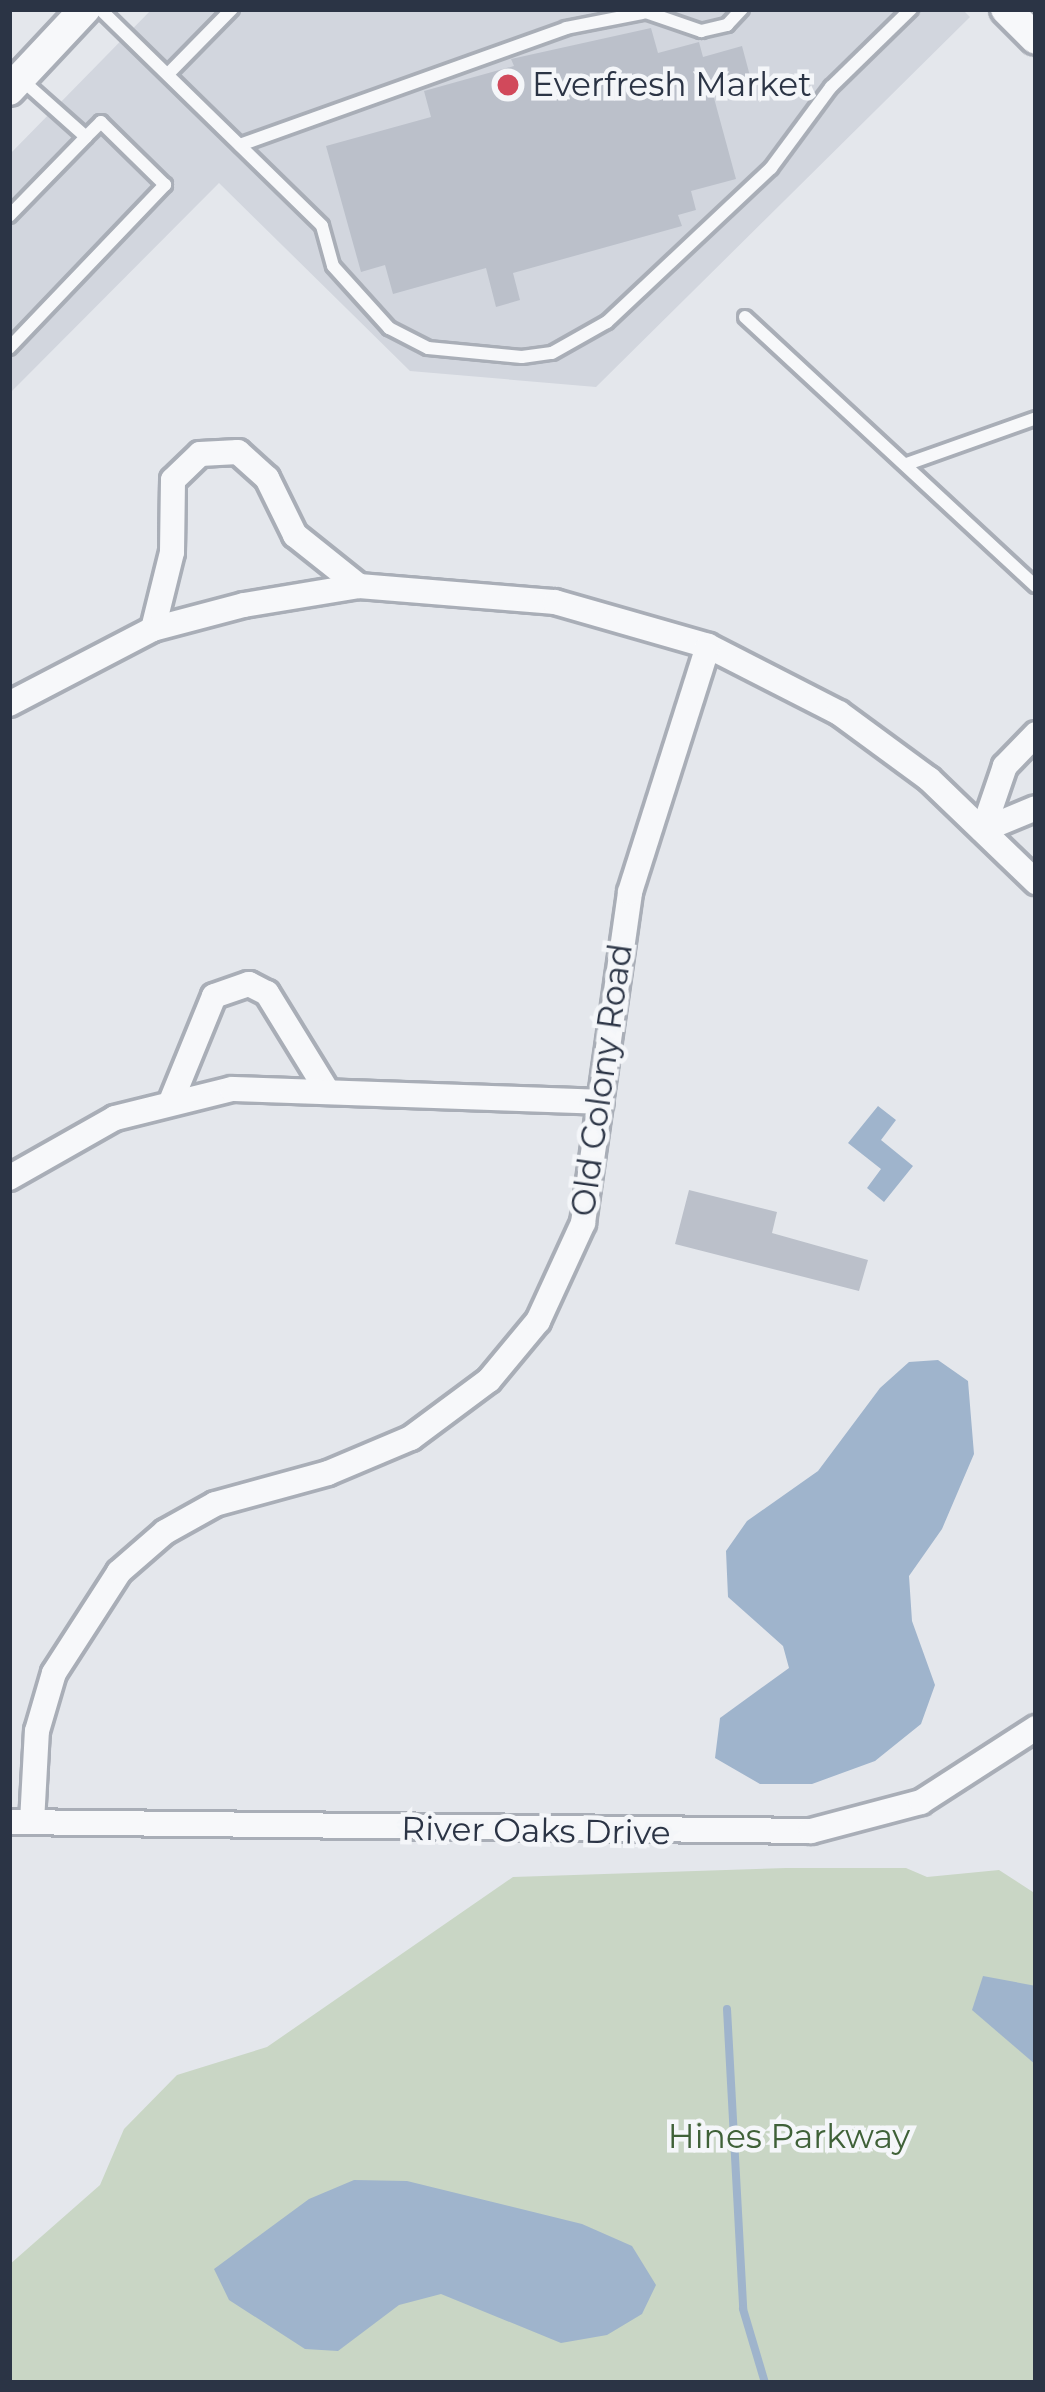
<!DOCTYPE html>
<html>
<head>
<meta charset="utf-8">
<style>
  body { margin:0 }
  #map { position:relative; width:1045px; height:2392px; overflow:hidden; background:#e4e7ec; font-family:Montserrat,sans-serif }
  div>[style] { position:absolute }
  .built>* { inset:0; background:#d2d6de }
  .green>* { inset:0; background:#c9d6c5 }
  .water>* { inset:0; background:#9fb4cc }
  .stream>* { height:8px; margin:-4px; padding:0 4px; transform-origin:4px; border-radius:4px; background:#9fb4cc }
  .building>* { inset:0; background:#bbc0ca }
  .roads { filter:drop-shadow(3px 0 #a9aeb7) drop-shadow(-3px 0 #a9aeb7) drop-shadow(0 3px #a9aeb7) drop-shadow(0 -3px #a9aeb7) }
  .service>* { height:12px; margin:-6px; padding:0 6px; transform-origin:6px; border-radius:6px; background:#f7f8fa }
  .minor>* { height:24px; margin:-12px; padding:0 12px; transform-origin:12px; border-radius:12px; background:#f7f8fa }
  .tertiary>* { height:30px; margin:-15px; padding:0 15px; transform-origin:15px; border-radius:15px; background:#f7f8fa }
  .dots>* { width:33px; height:33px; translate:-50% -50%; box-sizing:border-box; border:6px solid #f4f6f9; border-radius:50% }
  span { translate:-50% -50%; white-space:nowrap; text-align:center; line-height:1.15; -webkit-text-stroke:9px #f4f6f9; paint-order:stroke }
  .poi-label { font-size:33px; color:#2b3445 }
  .left { translate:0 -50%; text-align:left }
  .street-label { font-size:33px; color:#2b3445 }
  .park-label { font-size:33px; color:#3f6138 }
  .frame { position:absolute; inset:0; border:12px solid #2b3445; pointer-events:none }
</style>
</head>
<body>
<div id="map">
  <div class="built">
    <div style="clip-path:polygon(152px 9px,962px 9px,970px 17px,596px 387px,410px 371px,219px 183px,9px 394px,9px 155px)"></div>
  </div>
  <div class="green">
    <div style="clip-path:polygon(786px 1868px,906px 1868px,927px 1877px,999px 1870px,1036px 1894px,1036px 2383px,9px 2383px,9px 2265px,100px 2185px,124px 2129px,177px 2075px,267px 2047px,513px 1877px)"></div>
  </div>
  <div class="water">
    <div style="clip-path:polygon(878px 1106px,896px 1120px,881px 1140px,913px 1166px,884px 1202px,867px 1188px,881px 1169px,848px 1143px)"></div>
    <div style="clip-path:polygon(938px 1360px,968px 1381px,974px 1454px,942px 1529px,909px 1576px,912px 1621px,935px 1685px,921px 1724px,875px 1761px,812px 1784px,760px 1784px,715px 1758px,720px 1718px,789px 1668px,783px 1646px,728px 1597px,726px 1551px,747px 1521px,818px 1471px,880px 1388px,909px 1362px)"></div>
    <div style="clip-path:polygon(983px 1976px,1036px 1986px,1036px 2065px,972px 2010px)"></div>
    <div style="clip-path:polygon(354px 2180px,407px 2181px,582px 2224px,632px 2246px,656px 2285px,642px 2314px,607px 2335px,561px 2343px,441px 2294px,399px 2305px,338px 2351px,305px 2349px,229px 2300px,214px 2269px,309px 2199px)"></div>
  </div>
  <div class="stream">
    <div style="left:727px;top:2009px;width:300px;rotate:86.9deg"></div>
    <div style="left:743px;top:2309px;width:77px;rotate:73.4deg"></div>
  </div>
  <div class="building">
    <div style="clip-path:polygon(651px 28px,658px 53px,699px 42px,703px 57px,742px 46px,750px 76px,711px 87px,736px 179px,691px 191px,696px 210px,678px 215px,682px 226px,513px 273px,520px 300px,496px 307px,486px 268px,393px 294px,385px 265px,361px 272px,326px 146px,431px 117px,424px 91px,514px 66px,511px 59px)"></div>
    <div style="clip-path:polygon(689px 1190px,777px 1212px,772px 1233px,868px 1260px,859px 1291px,675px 1244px)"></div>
  </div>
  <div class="roads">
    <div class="service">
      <div style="left:100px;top:9px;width:310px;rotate:44.3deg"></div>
      <div style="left:322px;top:226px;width:41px;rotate:74.6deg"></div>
      <div style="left:333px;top:266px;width:84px;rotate:47.9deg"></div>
      <div style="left:389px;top:328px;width:44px;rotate:27.1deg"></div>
      <div style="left:428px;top:348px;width:94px;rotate:5.5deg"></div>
      <div style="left:522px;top:357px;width:30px;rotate:-8deg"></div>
      <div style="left:552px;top:353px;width:63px;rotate:-29.4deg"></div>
      <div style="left:607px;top:322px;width:225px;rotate:-43.2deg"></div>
      <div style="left:771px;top:168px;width:101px;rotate:-53.5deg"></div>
      <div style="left:831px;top:87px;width:112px;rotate:-44.3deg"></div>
      <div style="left:640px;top:10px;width:65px;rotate:19deg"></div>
      <div style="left:701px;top:31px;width:27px;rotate:-13deg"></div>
      <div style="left:727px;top:25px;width:22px;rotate:-47deg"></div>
      <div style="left:169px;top:73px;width:90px;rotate:-45.5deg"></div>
      <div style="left:240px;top:145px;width:346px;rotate:-19.7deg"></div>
      <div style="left:566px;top:28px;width:78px;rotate:-11deg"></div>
      <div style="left:9px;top:216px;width:110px;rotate:-45.7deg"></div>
      <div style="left:86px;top:137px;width:87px;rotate:-138.3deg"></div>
      <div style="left:745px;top:317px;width:396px;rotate:42.8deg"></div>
      <div style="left:9px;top:348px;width:226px;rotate:-46.3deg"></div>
      <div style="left:165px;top:185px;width:90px;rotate:-135.5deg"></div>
      <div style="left:101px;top:122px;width:21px;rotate:135deg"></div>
      <div style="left:907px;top:464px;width:137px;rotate:-19.6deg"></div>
    </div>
    <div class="minor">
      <div style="left:153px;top:629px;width:79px;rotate:-76.1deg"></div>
      <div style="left:172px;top:552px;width:72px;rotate:-89.2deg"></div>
      <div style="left:173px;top:480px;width:37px;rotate:-44deg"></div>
      <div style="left:200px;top:454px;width:38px;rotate:-3deg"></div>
      <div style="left:238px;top:452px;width:39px;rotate:42deg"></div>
      <div style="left:267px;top:478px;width:64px;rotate:63.8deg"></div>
      <div style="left:295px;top:535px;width:82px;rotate:38.6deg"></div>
      <div style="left:9px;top:704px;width:162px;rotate:-27.5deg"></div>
      <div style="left:153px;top:629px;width:94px;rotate:-14.8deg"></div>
      <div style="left:244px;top:605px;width:117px;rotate:-9.4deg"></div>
      <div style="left:359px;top:586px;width:197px;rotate:4.7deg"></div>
      <div style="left:555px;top:602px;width:159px;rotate:16deg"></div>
      <div style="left:708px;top:646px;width:147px;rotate:27.1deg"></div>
      <div style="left:839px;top:713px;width:112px;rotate:36.3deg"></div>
      <div style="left:929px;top:779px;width:149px;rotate:43.9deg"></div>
      <div style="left:1036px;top:734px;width:45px;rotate:134.1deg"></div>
      <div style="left:1005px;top:766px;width:68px;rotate:109deg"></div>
      <div style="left:983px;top:830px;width:57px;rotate:-22.5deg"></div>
      <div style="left:172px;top:1099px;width:111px;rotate:-67.8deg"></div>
      <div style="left:214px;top:996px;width:37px;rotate:-19deg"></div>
      <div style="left:249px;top:984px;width:20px;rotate:27deg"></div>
      <div style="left:267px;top:993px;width:113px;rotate:58.4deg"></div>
      <div style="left:9px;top:1178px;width:122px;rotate:-29.5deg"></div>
      <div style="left:115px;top:1118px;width:121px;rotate:-13.9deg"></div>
      <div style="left:232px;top:1089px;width:369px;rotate:2deg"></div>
      <div style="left:9px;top:1822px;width:802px;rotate:0.64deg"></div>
      <div style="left:811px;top:1831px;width:114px;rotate:-14.8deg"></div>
      <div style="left:921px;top:1802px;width:137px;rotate:-32.8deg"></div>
      <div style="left:32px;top:1822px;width:91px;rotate:-86.9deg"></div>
      <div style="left:37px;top:1731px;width:60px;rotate:-73.7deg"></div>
      <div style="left:54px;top:1673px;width:120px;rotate:-57.2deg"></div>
      <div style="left:119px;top:1572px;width:61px;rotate:-41deg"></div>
      <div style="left:165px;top:1532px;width:57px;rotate:-29.2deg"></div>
      <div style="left:215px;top:1504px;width:117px;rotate:-15.3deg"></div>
      <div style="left:328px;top:1473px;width:90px;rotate:-22.9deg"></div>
      <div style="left:411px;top:1438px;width:97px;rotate:-36.6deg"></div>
      <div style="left:489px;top:1380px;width:77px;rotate:-50.3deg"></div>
      <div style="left:538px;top:1321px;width:108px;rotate:-65.3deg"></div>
      <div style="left:583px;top:1223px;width:334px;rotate:-81.9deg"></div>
      <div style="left:630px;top:892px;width:258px;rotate:-72.4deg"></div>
    </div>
    <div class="tertiary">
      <div style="left:1006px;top:9px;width:42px;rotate:45deg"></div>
      <div style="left:9px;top:90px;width:111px;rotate:-46.8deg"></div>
    </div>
  </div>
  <div class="dots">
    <div style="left:508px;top:85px;background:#d1495b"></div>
  </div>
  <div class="poi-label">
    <span class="left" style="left:532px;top:85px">Everfresh Market</span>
  </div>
  <div class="street-label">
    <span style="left:602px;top:1080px;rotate:-82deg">Old Colony Road</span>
    <span style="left:536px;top:1831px;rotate:1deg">River Oaks Drive</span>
  </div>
  <div class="park-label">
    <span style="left:789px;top:2137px">Hines Parkway</span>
  </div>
  <div class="frame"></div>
</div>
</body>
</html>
